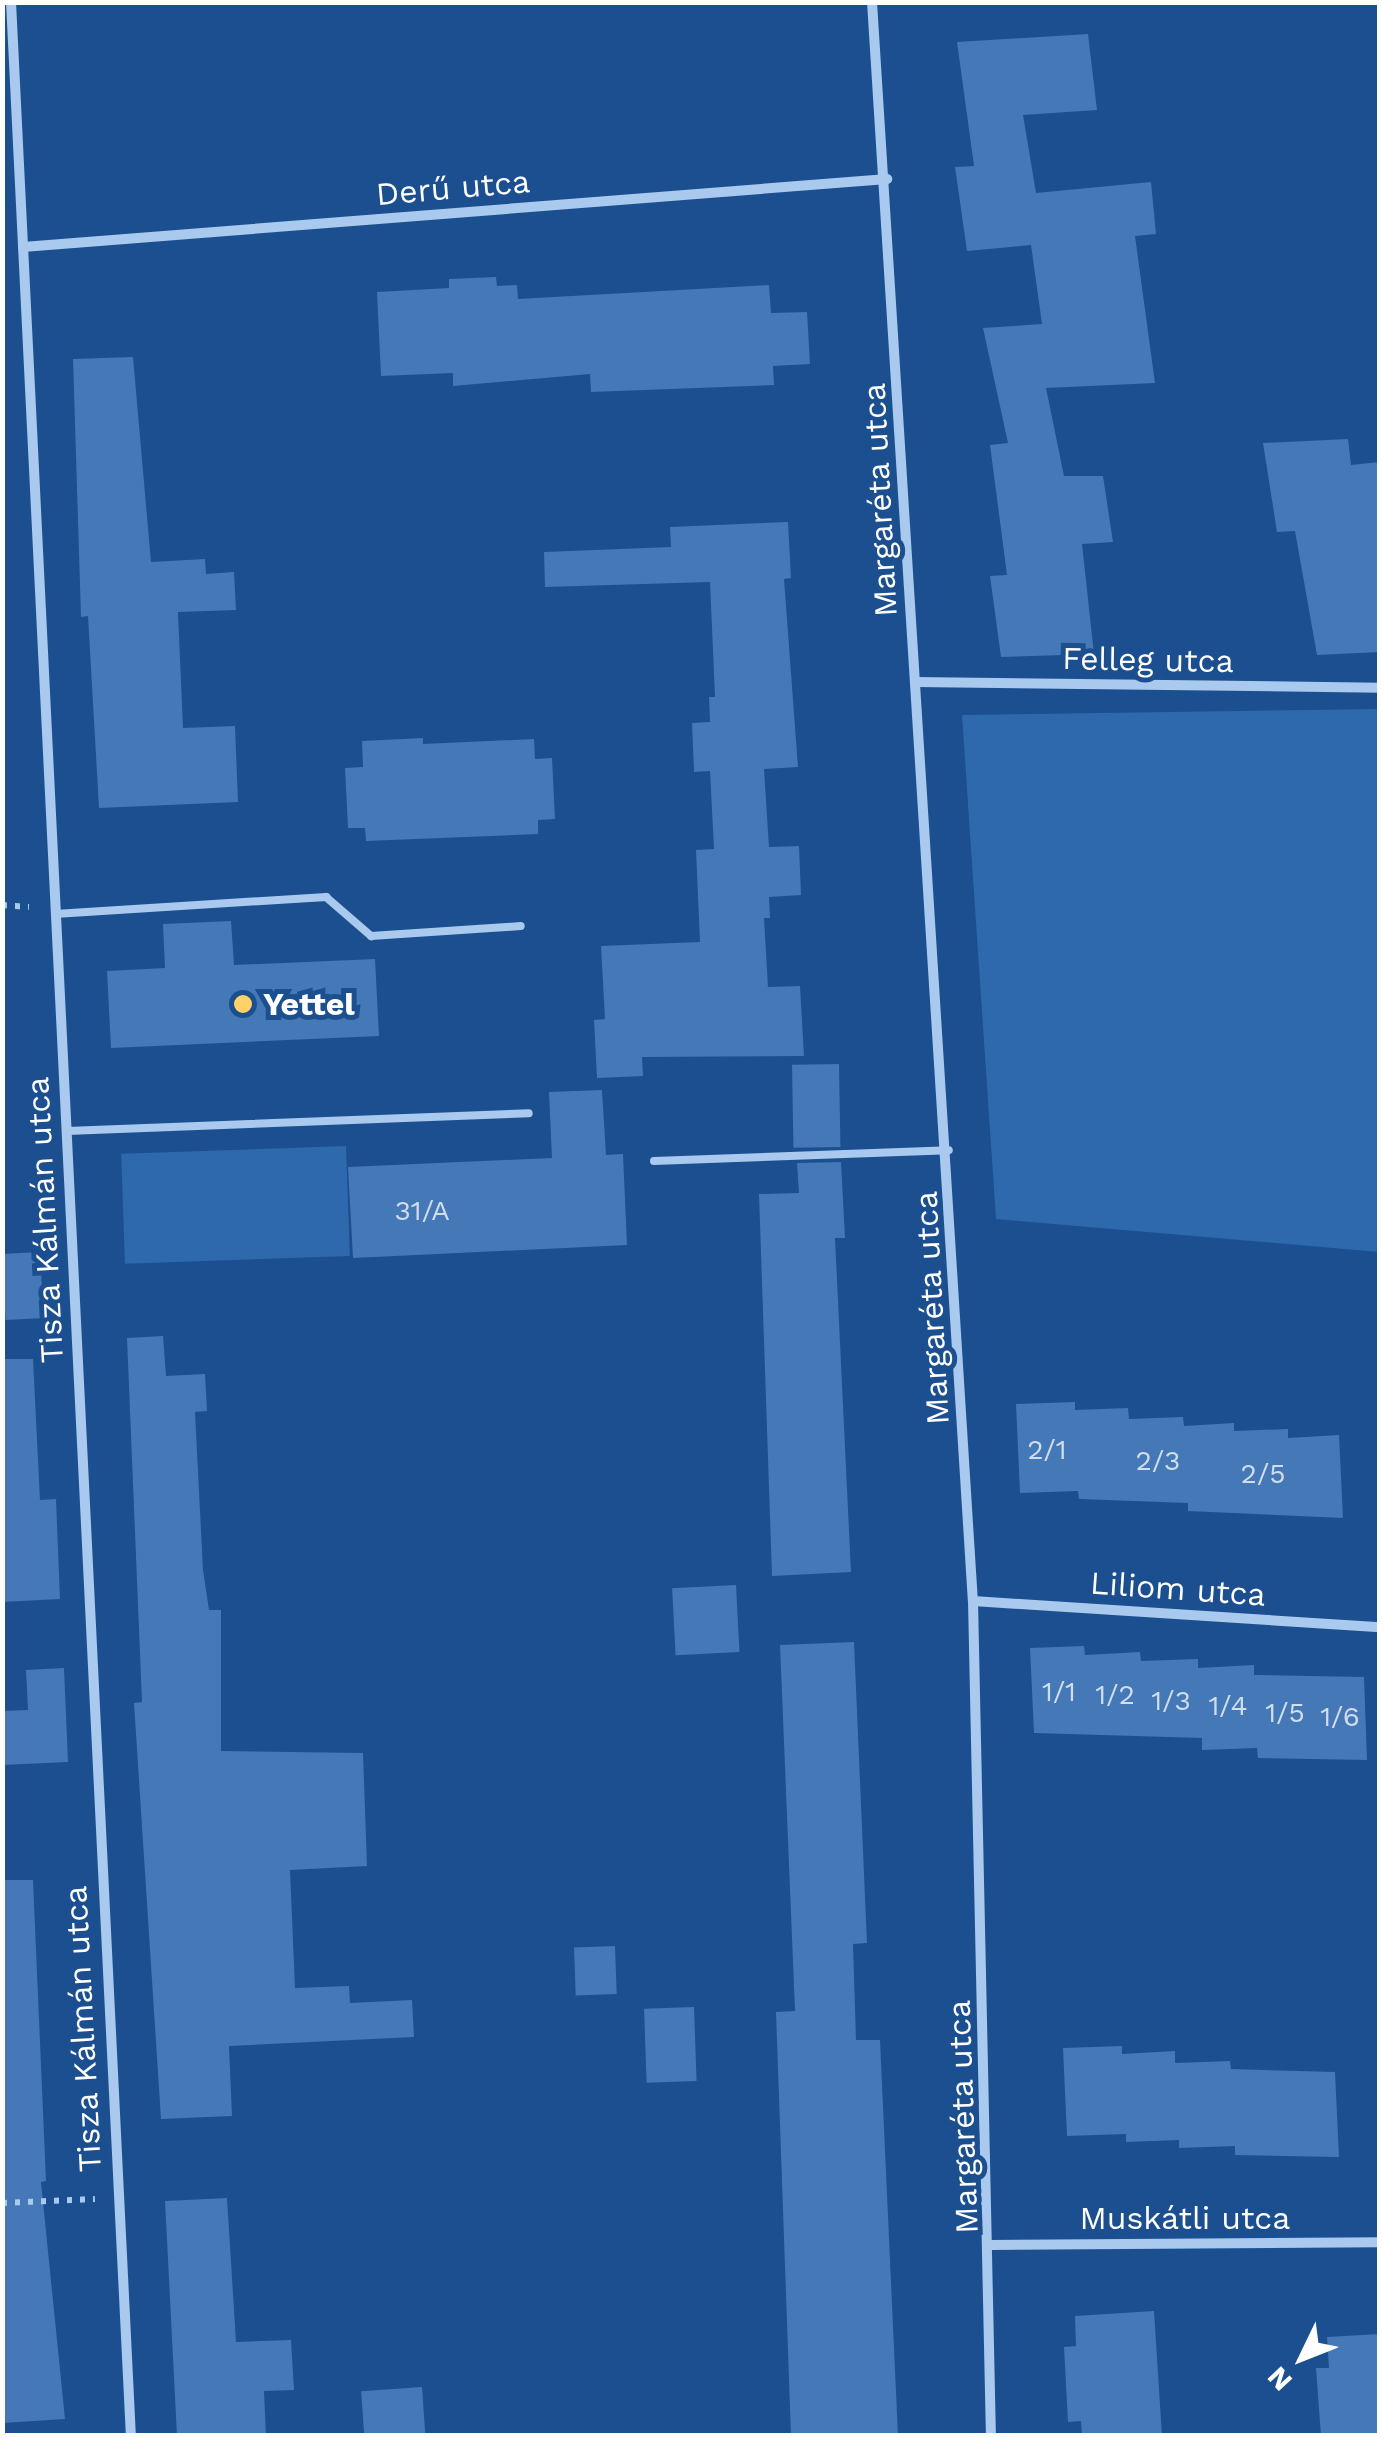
<!DOCTYPE html>
<html>
<head>
<meta charset="utf-8">
<style>
  body { margin:0 }
  #map { position:relative; width:1382px; height:2438px; overflow:hidden; background:#1b4f8f; font-family:"Work Sans",sans-serif }
  div>[style] { position:absolute }
  .green>* { inset:0; background:#2e69ad; transform-origin:0 0 }
  .building>* { inset:0; background:#4478b7; transform-origin:0 0 }
  .path>* { height:6px; margin-top:-3px; transform-origin:0; background:repeating-linear-gradient(90deg,#a9c9ee 0 5px,transparent 0 13px) }
  .service>* { height:8px; margin:-4px; padding:0 4px; transform-origin:4px; border-radius:4px; background:#a9c9ee }
  .minor>* { height:10px; margin:-5px; padding:0 5px; transform-origin:5px; border-radius:5px; background:#a9c9ee }
  .dots>* { width:28px; height:28px; translate:-50% -50%; box-sizing:border-box; border:5px solid #1b4f8f; border-radius:50% }
  span { translate:-50% -50%; white-space:nowrap; text-align:center; line-height:1.15; -webkit-text-stroke:10px #1b4f8f; paint-order:stroke }
  .number-label { font-size:28px; color:#d0dded }
  .number-label span { -webkit-text-stroke-width:0 }
  .street-label { font-size:32px; color:#fff }
  .poi-label { font-size:32px; color:#fff; font-weight:700 }
  .left { translate:0 -50%; text-align:left }
  .frame { position:absolute; inset:0; border:5px solid #fff; pointer-events:none }
  .north { position:absolute; left:1252px; top:2308px; width:100px; height:100px; -webkit-text-stroke:8px #1b4f8f; paint-order:stroke; rotate:227deg; font-size:28px; font-weight:700; line-height:40px; text-align:center; color:#fff }
  .north::after { content:''; display:block; margin:auto; width:35px; height:45px; background:#fff; clip-path:polygon(50% 0,100% 100%,50% 72%,0 100%) }
</style>
</head>
<body>
<div id="map">
  <div class="green">
    <div style="clip-path:polygon(1379px 709px,1379px 1252px,996px 1219px,962px 715px)"></div>
    <div style="left:346px;top:1146px;width:110px;height:225px;rotate:88deg"></div>
  </div>
  <div class="building">
    <div style="clip-path:polygon(1088px 34px,1097px 110px,1023px 115px,1036px 193px,1151px 182px,1156px 234px,1135px 236px,1155px 383px,1046px 388px,1064px 476px,1103px 476px,1113px 542px,1082px 544px,1094px 654px,1001px 657px,990px 576px,1007px 575px,990px 445px,1008px 443px,983px 328px,1042px 324px,1031px 245px,967px 251px,955px 167px,974px 166px,957px 42px)"></div>
    <div style="clip-path:polygon(496px 277px,497px 286px,517px 285px,518px 299px,769px 285px,771px 313px,807px 312px,810px 364px,773px 366px,774px 385px,591px 392px,590px 374px,453px 386px,453px 373px,381px 376px,377px 292px,449px 288px,449px 279px)"></div>
    <div style="clip-path:polygon(133px 357px,151px 562px,205px 559px,206px 574px,234px 572px,236px 610px,178px 612px,183px 728px,235px 726px,238px 802px,99px 808px,88px 616px,81px 617px,73px 359px)"></div>
    <div style="clip-path:polygon(1348px 439px,1351px 465px,1380px 462px,1380px 652px,1317px 655px,1295px 531px,1277px 532px,1263px 443px)"></div>
    <div style="clip-path:polygon(788px 522px,791px 578px,784px 579px,798px 767px,764px 769px,769px 847px,799px 846px,801px 895px,769px 897px,770px 918px,764px 918px,768px 987px,800px 986px,804px 1056px,642px 1057px,643px 1076px,597px 1078px,594px 1020px,605px 1019px,601px 946px,700px 942px,696px 850px,714px 849px,710px 771px,694px 772px,692px 723px,710px 722px,709px 697px,715px 697px,710px 582px,545px 587px,544px 552px,671px 547px,670px 527px)"></div>
    <div style="clip-path:polygon(423px 738px,423px 744px,534px 739px,535px 759px,552px 758px,555px 819px,538px 820px,538px 834px,366px 841px,365px 828px,348px 828px,345px 768px,363px 767px,362px 741px)"></div>
    <div style="clip-path:polygon(231px 921px,234px 965px,375px 959px,379px 1036px,111px 1048px,107px 971px,165px 968px,163px 924px)"></div>
    <div style="left:839px;top:1064px;width:83px;height:47px;rotate:89deg"></div>
    <div style="clip-path:polygon(602px 1090px,606px 1155px,623px 1154px,627px 1245px,353px 1258px,348px 1167px,552px 1158px,549px 1092px)"></div>
    <div style="clip-path:polygon(841px 1162px,845px 1238px,835px 1238px,851px 1572px,772px 1576px,759px 1194px,799px 1193px,797px 1163px)"></div>
    <div style="left:40px;top:1252px;width:66px;height:38px;rotate:87deg"></div>
    <div style="clip-path:polygon(163px 1336px,166px 1376px,205px 1374px,207px 1411px,195px 1412px,203px 1570px,209px 1610px,221px 1610px,221px 1751px,363px 1753px,367px 1866px,290px 1870px,295px 1988px,349px 1986px,350px 2003px,412px 2000px,414px 2037px,229px 2046px,232px 2116px,161px 2119px,134px 1703px,142px 1702px,127px 1338px)"></div>
    <div style="clip-path:polygon(2px 1359px,33px 1359px,40px 1500px,56px 1499px,60px 1599px,2px 1602px)"></div>
    <div style="clip-path:polygon(1075px 1402px,1075px 1410px,1128px 1408px,1129px 1419px,1183px 1417px,1184px 1426px,1234px 1423px,1234px 1431px,1288px 1429px,1288px 1438px,1339px 1435px,1343px 1518px,1188px 1511px,1188px 1503px,1079px 1499px,1078px 1491px,1020px 1493px,1016px 1404px)"></div>
    <div style="left:736px;top:1585px;width:67px;height:64px;rotate:87deg"></div>
    <div style="clip-path:polygon(854px 1642px,867px 1943px,853px 1944px,856px 2040px,880px 2040px,898px 2436px,791px 2436px,776px 2012px,795px 2011px,780px 1645px)"></div>
    <div style="clip-path:polygon(1084px 1646px,1085px 1655px,1140px 1652px,1141px 1661px,1198px 1659px,1198px 1668px,1254px 1665px,1254px 1675px,1364px 1677px,1367px 1760px,1258px 1758px,1257px 1748px,1202px 1750px,1202px 1738px,1034px 1733px,1030px 1648px)"></div>
    <div style="clip-path:polygon(64px 1668px,68px 1762px,2px 1765px,2px 1711px,28px 1710px,26px 1670px)"></div>
    <div style="clip-path:polygon(2px 1880px,33px 1880px,46px 2181px,41px 2182px,65px 2419px,2px 2423px)"></div>
    <div style="left:615px;top:1946px;width:48px;height:41px;rotate:88deg"></div>
    <div style="left:694px;top:2007px;width:74px;height:50px;rotate:88deg"></div>
    <div style="clip-path:polygon(1122px 2046px,1122px 2054px,1175px 2051px,1175px 2063px,1230px 2061px,1231px 2069px,1335px 2072px,1339px 2157px,1235px 2155px,1235px 2146px,1179px 2148px,1179px 2140px,1126px 2142px,1126px 2134px,1067px 2136px,1063px 2048px)"></div>
    <div style="clip-path:polygon(227px 2198px,236px 2342px,291px 2340px,294px 2390px,264px 2391px,266px 2436px,177px 2436px,165px 2201px)"></div>
    <div style="clip-path:polygon(1154px 2311px,1162px 2436px,1082px 2436px,1081px 2421px,1068px 2422px,1064px 2347px,1076px 2346px,1075px 2316px)"></div>
    <div style="clip-path:polygon(1380px 2334px,1380px 2436px,1321px 2436px,1316px 2368px,1329px 2368px,1327px 2337px)"></div>
    <div style="left:422px;top:2387px;width:49px;height:61px;rotate:86deg"></div>
  </div>
  <div class="path">
    <div style="left:2px;top:905px;width:27px;rotate:4deg"></div>
    <div style="left:2px;top:2203px;width:93px;rotate:-2.5deg"></div>
  </div>
  <div class="service">
    <div style="left:55px;top:914px;width:272px;rotate:-3.6deg"></div>
    <div style="left:326px;top:897px;width:60px;rotate:40.9deg"></div>
    <div style="left:371px;top:936px;width:150px;rotate:-3.8deg"></div>
    <div style="left:67px;top:1131px;width:462px;rotate:-2.2deg"></div>
    <div style="left:654px;top:1161px;width:295px;rotate:-2.1deg"></div>
  </div>
  <div class="minor">
    <div style="left:11px;top:2px;width:2437px;rotate:87.18deg"></div>
    <div style="left:872px;top:2px;width:1602px;rotate:86.39deg"></div>
    <div style="left:973px;top:1601px;width:835px;rotate:88.77deg"></div>
    <div style="left:23px;top:247px;width:867px;rotate:-4.5deg"></div>
    <div style="left:915px;top:682px;width:465px;rotate:0.7deg"></div>
    <div style="left:973px;top:1601px;width:408px;rotate:3.7deg"></div>
    <div style="left:991px;top:2245px;width:389px;rotate:-0.4deg"></div>
  </div>
  <div class="dots">
    <div style="left:243px;top:1004px;background:#ffd166"></div>
  </div>
  <div class="number-label">
    <span style="left:422px;top:1211px">31/A</span>
    <span style="left:1047px;top:1450px">2/1</span>
    <span style="left:1158px;top:1461px">2/3</span>
    <span style="left:1263px;top:1474px">2/5</span>
    <span style="left:1059px;top:1692px">1/1</span>
    <span style="left:1115px;top:1695px">1/2</span>
    <span style="left:1171px;top:1701px">1/3</span>
    <span style="left:1228px;top:1706px">1/4</span>
    <span style="left:1285px;top:1713px">1/5</span>
    <span style="left:1340px;top:1717px">1/6</span>
  </div>
  <div class="street-label">
    <span style="left:453px;top:188px;rotate:-5deg">Derű utca</span>
    <span style="left:880px;top:500px;rotate:-93deg">Margaréta utca</span>
    <span style="left:1148px;top:660px;rotate:1deg">Felleg utca</span>
    <span style="left:45px;top:1220px;rotate:-93deg">Tisza Kálmán utca</span>
    <span style="left:932px;top:1308px;rotate:-93deg">Margaréta utca</span>
    <span style="left:1178px;top:1589px;rotate:4deg">Liliom utca</span>
    <span style="left:83px;top:2029px;rotate:-93deg">Tisza Kálmán utca</span>
    <span style="left:963px;top:2117px;rotate:-92deg">Margaréta utca</span>
    <span style="left:1185px;top:2218px">Muskátli utca</span>
  </div>
  <div class="poi-label">
    <span class="left" style="left:263px;top:1004px">Yettel</span>
  </div>
  <div class="frame"></div>
  <div class="north">N</div>
</div>
</body>
</html>
